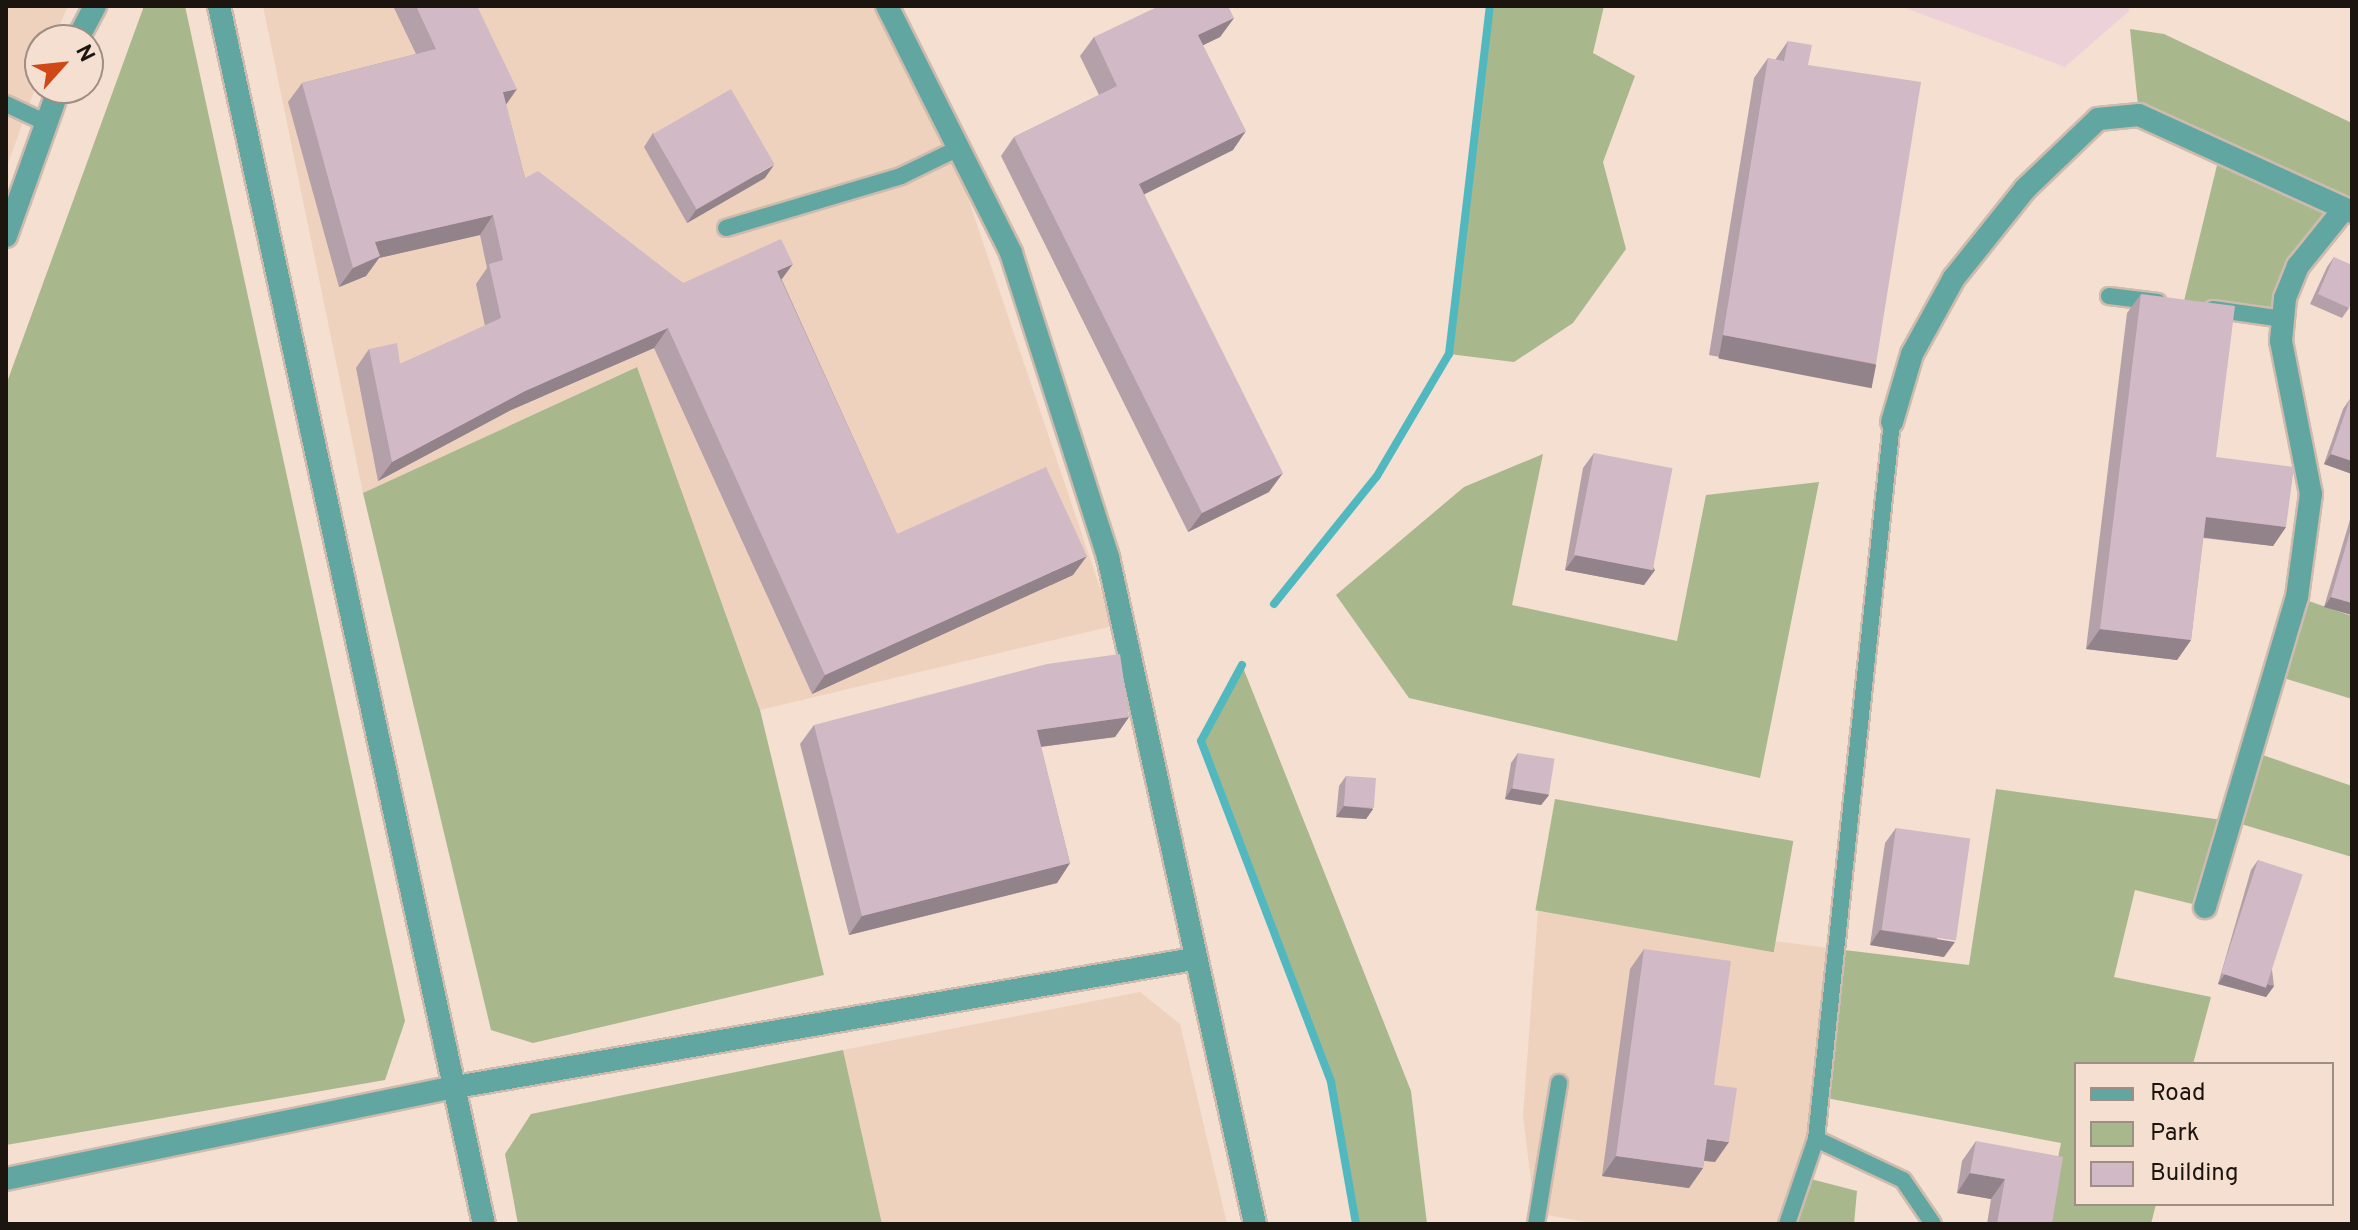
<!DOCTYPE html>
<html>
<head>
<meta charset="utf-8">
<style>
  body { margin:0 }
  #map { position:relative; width:2358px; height:1230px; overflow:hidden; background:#f4dfd0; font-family:Overpass,sans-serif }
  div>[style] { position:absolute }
  .commercial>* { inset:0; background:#ecd2d8 }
  .built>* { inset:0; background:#eed2be }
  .green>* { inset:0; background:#a8b88c; transform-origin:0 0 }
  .stream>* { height:8px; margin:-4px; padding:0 4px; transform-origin:4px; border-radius:4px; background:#52b8bf }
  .roads { filter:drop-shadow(2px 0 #cdbbad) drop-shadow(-2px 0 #cdbbad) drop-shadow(0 2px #cdbbad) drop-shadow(0 -2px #cdbbad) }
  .service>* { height:16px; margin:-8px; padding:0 8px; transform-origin:8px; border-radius:8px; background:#62a6a2 }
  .minor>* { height:22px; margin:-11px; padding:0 11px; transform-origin:11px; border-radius:11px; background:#62a6a2 }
  .tertiary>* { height:22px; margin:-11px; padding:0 11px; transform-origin:11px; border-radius:11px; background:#62a6a2 }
  .wall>* { inset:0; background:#b4a0a9 }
  .shaded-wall>* { inset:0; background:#92828a; transform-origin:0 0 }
  .building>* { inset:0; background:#d1bac5; transform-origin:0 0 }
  span { translate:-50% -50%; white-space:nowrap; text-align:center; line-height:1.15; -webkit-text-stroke:6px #f4dfd0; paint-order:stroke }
  .frame { position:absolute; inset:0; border:8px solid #1c150f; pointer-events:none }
  .legend { position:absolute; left:2074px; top:1062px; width:260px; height:144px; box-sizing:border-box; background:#f4dfd0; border:2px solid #9e8e83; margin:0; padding:10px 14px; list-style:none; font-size:24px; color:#1c150f }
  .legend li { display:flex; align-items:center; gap:16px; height:40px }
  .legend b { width:40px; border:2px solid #9e8e83 }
  .north { position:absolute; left:24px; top:24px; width:80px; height:80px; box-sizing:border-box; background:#f4dfd0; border:2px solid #9e8e83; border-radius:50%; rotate:63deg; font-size:22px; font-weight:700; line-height:32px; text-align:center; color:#1c150f }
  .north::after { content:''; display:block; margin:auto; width:28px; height:36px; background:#cf4816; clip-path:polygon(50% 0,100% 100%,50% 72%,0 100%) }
</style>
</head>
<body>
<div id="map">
  <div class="commercial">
    <div style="clip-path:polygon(1900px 6px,2127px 6px,2130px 10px,2065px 67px)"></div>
  </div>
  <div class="built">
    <div style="clip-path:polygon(6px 6px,68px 6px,53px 40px,40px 40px,40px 75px,6px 169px)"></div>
    <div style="clip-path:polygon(263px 6px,872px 6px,967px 195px,1113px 626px,760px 710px,636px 367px,363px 493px)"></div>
    <div style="clip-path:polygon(1538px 911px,1836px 949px,1816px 1139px,1787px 1224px,1598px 1224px,1535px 1213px,1523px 1116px)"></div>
    <div style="clip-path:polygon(1140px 992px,1180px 1024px,1227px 1224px,882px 1224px,843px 1050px)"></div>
  </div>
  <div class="green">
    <div style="clip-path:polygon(144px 6px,185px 6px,405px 1021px,385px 1080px,6px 1145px,6px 385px)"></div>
    <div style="clip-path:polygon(1490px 6px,1604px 6px,1593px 53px,1635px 76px,1603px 162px,1626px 249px,1573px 323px,1514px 362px,1449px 354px)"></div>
    <div style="clip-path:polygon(2130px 29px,2164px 34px,2352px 123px,2352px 212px,2298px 266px,2283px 319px,2183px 305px,2220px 153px,2139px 115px)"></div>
    <div style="clip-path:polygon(637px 367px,760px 710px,824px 975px,533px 1043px,491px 1030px,363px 493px)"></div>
    <div style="clip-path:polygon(1543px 454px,1512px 605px,1677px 641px,1706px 495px,1819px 482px,1760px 778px,1409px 698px,1336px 595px,1464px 487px)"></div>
    <div style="clip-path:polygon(2297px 597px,2352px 616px,2352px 699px,2274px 675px)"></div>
    <div style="clip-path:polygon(1242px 665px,1411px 1091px,1427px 1224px,1356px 1224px,1331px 1082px,1201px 741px)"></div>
    <div style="clip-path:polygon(2251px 751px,2352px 786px,2352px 857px,2231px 821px,2205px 907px,2135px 890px,2114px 977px,2211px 997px,2193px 1064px,2076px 1064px,2076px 1204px,2156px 1204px,2151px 1224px,2044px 1224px,2061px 1143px,1821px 1097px,1836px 949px,1969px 965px,1996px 789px,2230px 821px)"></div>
    <div style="left:1555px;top:799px;width:242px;height:113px;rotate:10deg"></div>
    <div style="clip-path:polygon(843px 1050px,882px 1224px,518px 1224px,505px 1154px,531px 1114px)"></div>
    <div style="clip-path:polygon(1803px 1177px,1857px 1191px,1854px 1224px,1787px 1224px)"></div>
  </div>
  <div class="stream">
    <div style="left:1274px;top:604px;width:164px;rotate:-51.2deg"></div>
    <div style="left:1377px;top:476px;width:142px;rotate:-59.5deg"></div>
    <div style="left:1449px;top:354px;width:350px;rotate:-83.3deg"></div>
    <div style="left:1242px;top:665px;width:86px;rotate:118.3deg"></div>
    <div style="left:1201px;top:741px;width:365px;rotate:69.1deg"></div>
    <div style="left:1331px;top:1082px;width:144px;rotate:80deg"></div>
  </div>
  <div class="roads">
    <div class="service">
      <div style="left:6px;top:104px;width:45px;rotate:24.9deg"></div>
      <div style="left:726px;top:228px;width:183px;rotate:-16.5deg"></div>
      <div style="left:901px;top:176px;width:64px;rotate:-25.8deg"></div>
      <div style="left:2109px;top:296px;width:49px;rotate:7deg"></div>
      <div style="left:2213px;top:309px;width:71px;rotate:8.1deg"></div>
      <div style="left:1816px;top:1139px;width:96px;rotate:25.2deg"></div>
      <div style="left:1903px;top:1180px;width:53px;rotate:55.7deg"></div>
      <div style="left:1536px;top:1224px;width:143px;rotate:-80.7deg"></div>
      <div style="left:1787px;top:1224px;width:90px;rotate:-71.2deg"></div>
      <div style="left:1816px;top:1139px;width:721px;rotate:-83.95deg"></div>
    </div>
    <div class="minor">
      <div style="left:219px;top:6px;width:1246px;rotate:77.73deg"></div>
      <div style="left:887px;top:6px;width:276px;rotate:63.3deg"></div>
      <div style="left:1011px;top:253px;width:319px;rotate:72.3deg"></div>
      <div style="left:1108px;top:557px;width:683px;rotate:77.57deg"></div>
      <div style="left:1892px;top:422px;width:71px;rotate:-73.6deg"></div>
      <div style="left:1912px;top:354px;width:87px;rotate:-61.1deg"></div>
      <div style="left:1954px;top:278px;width:114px;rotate:-51.4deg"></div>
      <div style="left:2025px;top:189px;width:101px;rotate:-43.8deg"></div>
      <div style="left:2098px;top:119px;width:41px;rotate:-5.6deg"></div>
      <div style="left:2139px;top:115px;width:234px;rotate:24.5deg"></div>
      <div style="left:2205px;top:907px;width:323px;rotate:-73.5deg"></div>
      <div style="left:2297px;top:597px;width:104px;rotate:-82.3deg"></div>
      <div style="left:2311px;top:494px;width:156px;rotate:-101.1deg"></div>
      <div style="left:2281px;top:341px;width:43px;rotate:-84.7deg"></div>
      <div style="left:2285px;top:298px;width:35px;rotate:-68deg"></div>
      <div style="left:2298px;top:266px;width:73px;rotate:-51.1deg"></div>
      <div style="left:6px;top:1179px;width:459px;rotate:-11.6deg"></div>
      <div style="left:456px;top:1087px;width:748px;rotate:-9.85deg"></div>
    </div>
    <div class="tertiary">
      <div style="left:77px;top:40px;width:38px;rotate:-62deg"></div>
      <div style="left:6px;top:236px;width:157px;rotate:-70.3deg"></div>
    </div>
  </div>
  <div class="wall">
    <div style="clip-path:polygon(393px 6px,477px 6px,506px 105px,525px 178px,683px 283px,782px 280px,897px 534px,1073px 575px,812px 694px,654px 348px,511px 410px,378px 481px,356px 368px,369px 349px,400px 364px,485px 326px,476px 284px,487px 268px,480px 235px,379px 258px,366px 276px,339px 287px,288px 102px,302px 83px,416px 54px)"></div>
    <div style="clip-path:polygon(1234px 18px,1220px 37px,1203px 45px,1233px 150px,1144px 194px,1269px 492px,1188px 532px,1001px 156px,1014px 137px,1099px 95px,1080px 56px,1094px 37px)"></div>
    <div style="clip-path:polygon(1788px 41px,1808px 65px,1876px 364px,1862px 384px,1709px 355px,1754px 78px,1768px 58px,1775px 60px)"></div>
    <div style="clip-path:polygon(653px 133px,765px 178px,687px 223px,644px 147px)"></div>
    <div style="clip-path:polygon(2334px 257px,2349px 308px,2342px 318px,2310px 304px,2327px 267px)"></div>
    <div style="clip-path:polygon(2141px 294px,2216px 457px,2286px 527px,2273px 546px,2203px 538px,2191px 640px,2177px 660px,2086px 649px,2127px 313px)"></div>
    <div style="clip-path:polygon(2350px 399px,2352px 399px,2352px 474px,2324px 464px,2343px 409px)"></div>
    <div style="clip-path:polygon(1594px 453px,1655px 570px,1644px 585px,1565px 570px,1583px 468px)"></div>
    <div style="clip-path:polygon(2352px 513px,2352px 615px,2324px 607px)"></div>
    <div style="clip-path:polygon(1129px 717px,1115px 737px,1041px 747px,1070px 863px,1057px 883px,849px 935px,800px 744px,814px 725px)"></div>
    <div style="clip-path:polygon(1518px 753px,1549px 795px,1541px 805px,1505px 799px,1511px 763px)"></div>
    <div style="clip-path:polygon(1346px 776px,1373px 809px,1366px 819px,1336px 817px,1339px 786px)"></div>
    <div style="clip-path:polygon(1896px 828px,1944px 957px,1870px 945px,1885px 843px)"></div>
    <div style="clip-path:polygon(2258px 860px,2274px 986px,2266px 997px,2218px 984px,2251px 870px)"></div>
    <div style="clip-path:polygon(1644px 949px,1715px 1162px,1704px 1161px,1703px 1168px,1689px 1188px,1602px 1176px,1630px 969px)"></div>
    <div style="clip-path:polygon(1976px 1141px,2052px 1224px,1987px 1224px,1991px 1199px,1957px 1193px,1962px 1161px)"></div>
  </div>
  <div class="shaded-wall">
    <div style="clip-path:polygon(1234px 18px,1220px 37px,1185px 54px,1198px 35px)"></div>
    <div style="clip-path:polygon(517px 89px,503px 109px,503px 92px)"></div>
    <div style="clip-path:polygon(1246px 131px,1233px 150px,1125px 204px,1139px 184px)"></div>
    <div style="clip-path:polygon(774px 165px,765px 178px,687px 223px,696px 210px)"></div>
    <div style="clip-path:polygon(493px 215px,480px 235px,379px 258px,366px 276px,339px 287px,353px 268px,375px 242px)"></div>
    <div style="clip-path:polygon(793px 264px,779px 283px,777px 271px)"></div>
    <div style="clip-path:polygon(668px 328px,654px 348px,511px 410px,378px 481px,392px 462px,525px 391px)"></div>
    <div style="left:1723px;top:335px;width:156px;height:24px;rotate:11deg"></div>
    <div style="clip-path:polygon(2331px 454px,2352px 461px,2352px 474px,2324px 464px)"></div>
    <div style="clip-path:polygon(1283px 473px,1269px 492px,1188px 532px,1202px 513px)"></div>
    <div style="clip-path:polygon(2206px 517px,2286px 527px,2273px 546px,2192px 536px)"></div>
    <div style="clip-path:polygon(1576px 555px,1655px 570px,1644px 585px,1565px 570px)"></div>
    <div style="clip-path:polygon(1087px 556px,1073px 575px,812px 694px,825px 675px)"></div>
    <div style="clip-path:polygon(2331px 597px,2352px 603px,2352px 615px,2324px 607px)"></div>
    <div style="clip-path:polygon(2100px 629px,2191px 640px,2177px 660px,2086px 649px)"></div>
    <div style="clip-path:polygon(1129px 717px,1115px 737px,1023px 749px,1037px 730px)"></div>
    <div style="clip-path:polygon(1512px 788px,1549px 795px,1541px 805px,1505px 799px)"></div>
    <div style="clip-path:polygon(1344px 806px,1373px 809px,1366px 819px,1336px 817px)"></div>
    <div style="clip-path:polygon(1070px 863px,1057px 883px,849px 935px,862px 916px)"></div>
    <div style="clip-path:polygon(1880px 930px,1955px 942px,1944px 957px,1870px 945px)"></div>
    <div style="clip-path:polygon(2225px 974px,2274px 986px,2266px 997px,2218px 984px)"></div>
    <div style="clip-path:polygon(1707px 1139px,1729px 1142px,1715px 1162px,1693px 1159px)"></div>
    <div style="clip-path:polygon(1616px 1156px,1703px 1168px,1689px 1188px,1602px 1176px)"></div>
    <div style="clip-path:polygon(1970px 1173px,2005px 1179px,1991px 1199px,1957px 1193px)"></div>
  </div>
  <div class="building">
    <div style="clip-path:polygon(416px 6px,477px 6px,517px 89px,503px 92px,525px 178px,538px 171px,683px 283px,781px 239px,793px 264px,777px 271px,897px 534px,1046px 467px,1087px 556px,825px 675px,668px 328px,525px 391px,392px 462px,369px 349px,397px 343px,400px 364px,501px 318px,489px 264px,503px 260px,493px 215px,375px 242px,380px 256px,353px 268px,302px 83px,436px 49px)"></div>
    <div style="clip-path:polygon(1159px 6px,1228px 6px,1234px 18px,1198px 35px,1246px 131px,1139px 184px,1283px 473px,1202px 513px,1014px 137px,1117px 86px,1094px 37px)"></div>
    <div style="clip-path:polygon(1788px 41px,1812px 45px,1808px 65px,1921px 82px,1876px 364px,1723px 335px,1768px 58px,1784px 61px)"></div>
    <div style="left:731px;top:89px;width:87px;height:90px;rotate:60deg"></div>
    <div style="clip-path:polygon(2334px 257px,2352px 265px,2352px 301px,2349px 308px,2318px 294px)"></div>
    <div style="clip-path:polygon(2141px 294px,2235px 306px,2216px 457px,2294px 467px,2286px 527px,2206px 517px,2191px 640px,2100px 629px)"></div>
    <div style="clip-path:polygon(2350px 399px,2352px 399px,2352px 461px,2331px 454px)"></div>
    <div style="left:1594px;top:453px;width:80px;height:104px;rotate:11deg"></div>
    <div style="clip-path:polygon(2352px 525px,2352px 603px,2331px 597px)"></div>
    <div style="clip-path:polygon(1120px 654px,1129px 717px,1037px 730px,1070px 863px,862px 916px,814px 725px,1047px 664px)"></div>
    <div style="left:1518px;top:753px;width:37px;height:36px;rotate:9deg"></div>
    <div style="left:1346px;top:776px;width:30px;height:30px;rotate:4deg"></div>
    <div style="left:1896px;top:828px;width:75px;height:103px;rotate:8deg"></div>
    <div style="left:2258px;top:860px;width:47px;height:119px;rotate:18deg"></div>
    <div style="clip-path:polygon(1644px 949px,1731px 961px,1714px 1085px,1737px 1088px,1729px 1142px,1707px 1139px,1703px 1168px,1616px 1156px)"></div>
    <div style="clip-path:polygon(1976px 1141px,2063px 1157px,2052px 1224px,1997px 1224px,2005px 1179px,1970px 1173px)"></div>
  </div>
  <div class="frame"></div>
  <ul class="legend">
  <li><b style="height:10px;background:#62a6a2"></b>Road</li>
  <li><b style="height:22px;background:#a8b88c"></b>Park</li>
  <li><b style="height:22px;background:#d1bac5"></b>Building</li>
  </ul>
  <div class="north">N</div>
</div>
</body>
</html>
